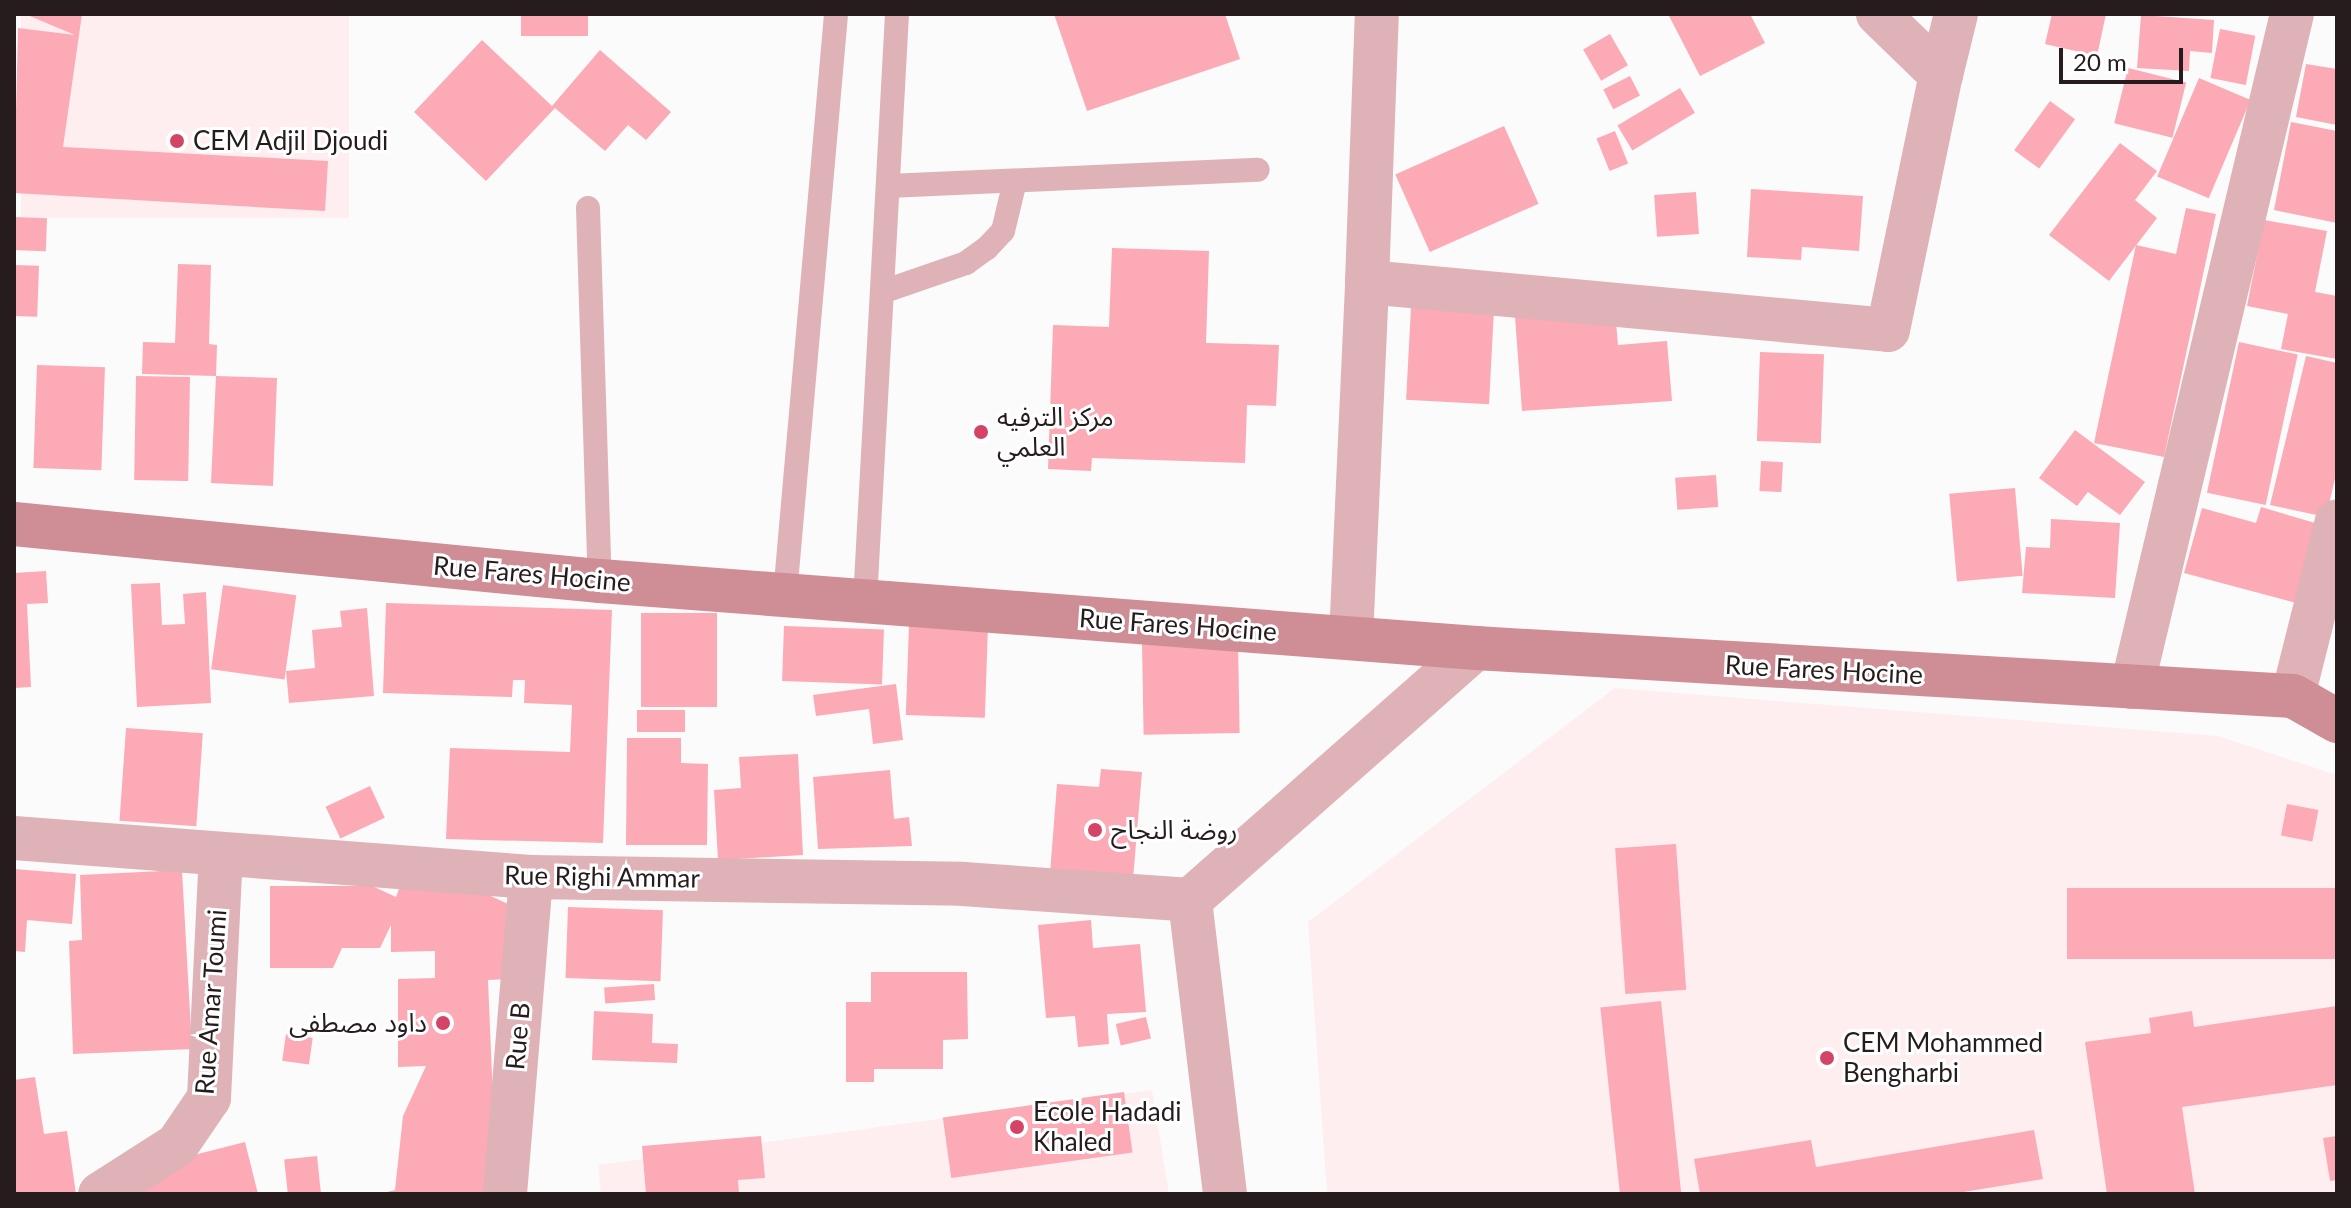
<!DOCTYPE html>
<html>
<head>
<meta charset="utf-8">
<style>
  body { margin:0 }
  #map { position:relative; width:2351px; height:1208px; overflow:hidden; background:#fbfbfb; font-family:Lato,"Noto Sans Arabic",sans-serif }
  div>[style] { position:absolute }
  .built>* { inset:0; background:#ffeef0; transform-origin:0 0 }
  .building>* { inset:0; background:#fbaab6; transform-origin:0 0 }
  .lane>* { height:24px; margin:-12px; padding:0 12px; transform-origin:12px; border-radius:12px; background:#dfb2b7 }
  .street>* { height:44px; margin:-22px; padding:0 22px; transform-origin:22px; border-radius:22px; background:#dfb2b7 }
  .secondary>* { height:44px; margin:-22px; padding:0 22px; transform-origin:22px; border-radius:22px; background:#cf8d96 }
  .dots>* { width:22px; height:22px; translate:-50% -50%; box-sizing:border-box; border:4px solid #fff; border-radius:50% }
  span { translate:-50% -50%; white-space:nowrap; text-align:center; line-height:1.15; -webkit-text-stroke:6px #fff; paint-order:stroke }
  .poi-label { font-size:26px; color:#271c1d }
  .left { translate:0 -50%; text-align:left }
  .right { translate:-100% -50%; text-align:right }
  .street-label { font-size:26px; color:#271c1d }
  .frame { position:absolute; inset:0; border:16px solid #271c1d; pointer-events:none }
  .scale { position:absolute; left:2059px; top:48px; width:124px; height:36px; box-sizing:border-box; border:4px solid #271c1d; border-top:0; padding-left:10px; font-size:24px; line-height:28px; white-space:nowrap; color:#271c1d; -webkit-text-stroke:6px #fff; paint-order:stroke }
</style>
</head>
<body>
<div id="map">
  <div class="built">
    <div style="left:21px;top:14px;width:328px;height:204px"></div>
    <div style="clip-path:polygon(1615px 688px,2218px 736px,2337px 775px,2337px 1194px,1327px 1194px,1308px 922px)"></div>
    <div style="clip-path:polygon(1152px 1090px,1169px 1194px,601px 1194px,598px 1165px)"></div>
  </div>
  <div class="building">
    <div style="clip-path:polygon(25px 14px,82px 14px,63px 147px,328px 161px,325px 211px,14px 193px,18px 28px,75px 35px)"></div>
    <div style="left:521px;top:14px;width:67px;height:22px"></div>
    <div style="clip-path:polygon(1054px 14px,1225px 14px,1240px 59px,1087px 111px)"></div>
    <div style="clip-path:polygon(1668px 14px,1750px 14px,1765px 43px,1700px 76px)"></div>
    <div style="clip-path:polygon(2052px 14px,2106px 14px,2097px 56px,2045px 44px)"></div>
    <div style="clip-path:polygon(2141px 15px,2214px 20px,2212px 53px,2190px 51px,2189px 71px,2137px 68px)"></div>
    <div style="left:2220px;top:29px;width:36px;height:50px;rotate:11deg"></div>
    <div style="left:1610px;top:34px;width:36px;height:31px;rotate:60deg"></div>
    <div style="clip-path:polygon(482px 40px,552px 106px,600px 50px,671px 112px,646px 140px,628px 125px,605px 151px,555px 108px,486px 181px,414px 112px)"></div>
    <div style="clip-path:polygon(2306px 64px,2337px 69px,2337px 125px,2296px 117px)"></div>
    <div style="left:2128px;top:68px;width:60px;height:57px;rotate:14deg"></div>
    <div style="left:1630px;top:76px;width:22px;height:30px;rotate:63deg"></div>
    <div style="left:2199px;top:78px;width:56px;height:107px;rotate:23deg"></div>
    <div style="left:1680px;top:88px;width:29px;height:73px;rotate:59deg"></div>
    <div style="left:2050px;top:101px;width:31px;height:61px;rotate:36deg"></div>
    <div style="clip-path:polygon(2291px 122px,2337px 131px,2337px 223px,2274px 210px)"></div>
    <div style="left:1504px;top:126px;width:85px;height:119px;rotate:66deg"></div>
    <div style="left:1615px;top:131px;width:35px;height:20px;rotate:68deg"></div>
    <div style="clip-path:polygon(2120px 143px,2157px 171px,2135px 200px,2157px 218px,2109px 281px,2049px 235px)"></div>
    <div style="clip-path:polygon(1751px 189px,1863px 196px,1859px 251px,1802px 247px,1801px 260px,1747px 257px)"></div>
    <div style="left:1696px;top:192px;width:42px;height:42px;rotate:86deg"></div>
    <div style="clip-path:polygon(2186px 208px,2216px 214px,2164px 457px,2094px 443px,2136px 245px,2176px 254px)"></div>
    <div style="left:14px;top:217px;width:33px;height:33px;rotate:2deg"></div>
    <div style="clip-path:polygon(2264px 220px,2327px 231px,2315px 292px,2337px 296px,2337px 359px,2281px 349px,2288px 314px,2247px 306px)"></div>
    <div style="clip-path:polygon(1112px 248px,1209px 251px,1206px 343px,1279px 345px,1276px 406px,1247px 405px,1245px 463px,1092px 458px,1091px 471px,1048px 469px,1053px 325px,1109px 327px)"></div>
    <div style="clip-path:polygon(178px 264px,211px 265px,209px 344px,217px 345px,216px 376px,277px 378px,273px 486px,211px 483px,216px 376px,142px 374px,143px 342px,175px 343px)"></div>
    <div style="left:14px;top:265px;width:25px;height:51px;rotate:2deg"></div>
    <div style="left:1412px;top:288px;width:83px;height:112px;rotate:3deg"></div>
    <div style="clip-path:polygon(1615px 310px,1618px 345px,1667px 341px,1672px 401px,1522px 411px,1515px 317px)"></div>
    <div style="left:2239px;top:342px;width:60px;height:154px;rotate:12deg"></div>
    <div style="left:1760px;top:352px;width:64px;height:89px;rotate:2deg"></div>
    <div style="clip-path:polygon(2306px 356px,2337px 363px,2337px 470px,2326px 517px,2270px 505px)"></div>
    <div style="left:37px;top:365px;width:68px;height:103px;rotate:2deg"></div>
    <div style="left:136px;top:376px;width:54px;height:104px;rotate:1deg"></div>
    <div style="clip-path:polygon(2075px 430px,2145px 482px,2120px 515px,2088px 492px,2077px 506px,2039px 478px)"></div>
    <div style="left:1761px;top:461px;width:22px;height:30px;rotate:3deg"></div>
    <div style="left:1716px;top:475px;width:32px;height:41px;rotate:86deg"></div>
    <div style="left:2015px;top:488px;width:88px;height:66px;rotate:85deg"></div>
    <div style="clip-path:polygon(2261px 507px,2322px 525px,2300px 604px,2184px 573px,2202px 508px,2256px 523px)"></div>
    <div style="clip-path:polygon(2051px 519px,2120px 523px,2115px 598px,2022px 593px,2026px 547px,2050px 548px)"></div>
    <div style="clip-path:polygon(46px 571px,48px 603px,27px 604px,31px 687px,14px 688px,14px 573px)"></div>
    <div style="clip-path:polygon(160px 583px,162px 625px,185px 624px,183px 594px,206px 592px,211px 703px,137px 707px,131px 584px)"></div>
    <div style="left:223px;top:585px;width:74px;height:85px;rotate:8deg"></div>
    <div style="clip-path:polygon(386px 603px,612px 610px,603px 843px,446px 839px,450px 748px,570px 752px,572px 705px,524px 703px,525px 680px,513px 680px,512px 697px,383px 693px)"></div>
    <div style="clip-path:polygon(367px 608px,374px 696px,289px 703px,286px 671px,315px 668px,312px 630px,342px 627px,340px 611px)"></div>
    <div style="left:641px;top:613px;width:76px;height:94px"></div>
    <div style="left:909px;top:625px;width:79px;height:90px;rotate:2deg"></div>
    <div style="left:784px;top:626px;width:100px;height:55px;rotate:2deg"></div>
    <div style="left:1238px;top:641px;width:92px;height:96px;rotate:89deg"></div>
    <div style="clip-path:polygon(896px 684px,903px 740px,873px 744px,869px 709px,816px 716px,813px 695px)"></div>
    <div style="left:637px;top:710px;width:48px;height:22px"></div>
    <div style="left:126px;top:728px;width:77px;height:93px;rotate:4deg"></div>
    <div style="clip-path:polygon(627px 738px,681px 738px,681px 763px,708px 764px,707px 845px,626px 845px)"></div>
    <div style="clip-path:polygon(798px 754px,803px 855px,718px 860px,714px 790px,741px 788px,739px 757px)"></div>
    <div style="clip-path:polygon(1101px 769px,1142px 772px,1133px 879px,1050px 873px,1057px 784px,1099px 787px)"></div>
    <div style="clip-path:polygon(890px 770px,894px 819px,909px 817px,912px 846px,818px 849px,813px 777px)"></div>
    <div style="left:370px;top:786px;width:35px;height:49px;rotate:65deg"></div>
    <div style="left:2287px;top:804px;width:32px;height:32px;rotate:11deg"></div>
    <div style="left:1676px;top:844px;width:146px;height:61px;rotate:86deg"></div>
    <div style="clip-path:polygon(14px 869px,76px 874px,72px 924px,27px 920px,25px 952px,14px 951px)"></div>
    <div style="clip-path:polygon(182px 870px,192px 1049px,73px 1054px,69px 941px,82px 940px,80px 875px)"></div>
    <div style="clip-path:polygon(270px 886px,372px 886px,396px 897px,400px 886px,469px 886px,508px 904px,508px 979px,488px 980px,497px 1194px,379px 1194px,395px 1190px,403px 1116px,426px 1066px,398px 1067px,398px 979px,435px 978px,435px 951px,391px 952px,391px 925px,380px 948px,342px 948px,333px 968px,270px 968px)"></div>
    <div style="left:2337px;top:888px;width:71px;height:270px;rotate:90deg"></div>
    <div style="left:568px;top:907px;width:95px;height:71px;rotate:2deg"></div>
    <div style="clip-path:polygon(1091px 920px,1093px 948px,1140px 944px,1146px 1012px,1107px 1014px,1109px 1044px,1078px 1047px,1075px 1016px,1046px 1018px,1038px 925px)"></div>
    <div style="clip-path:polygon(871px 972px,967px 972px,968px 1039px,943px 1040px,943px 1069px,874px 1069px,874px 1082px,846px 1082px,846px 1002px,871px 1002px)"></div>
    <div style="left:654px;top:984px;width:16px;height:50px;rotate:86deg"></div>
    <div style="left:1661px;top:1001px;width:194px;height:61px;rotate:84deg"></div>
    <div style="clip-path:polygon(2337px 1006px,2337px 1085px,2182px 1107px,2195px 1194px,2107px 1194px,2085px 1042px,2151px 1033px,2149px 1018px,2192px 1011px,2194px 1027px)"></div>
    <div style="clip-path:polygon(594px 1011px,653px 1014px,652px 1043px,678px 1044px,677px 1063px,592px 1060px)"></div>
    <div style="left:1146px;top:1017px;width:22px;height:31px;rotate:77deg"></div>
    <div style="left:286px;top:1034px;width:27px;height:27px;rotate:8deg"></div>
    <div style="clip-path:polygon(35px 1077px,44px 1134px,67px 1131px,76px 1194px,14px 1194px,14px 1080px)"></div>
    <div style="left:1124px;top:1092px;width:61px;height:183px;rotate:82deg"></div>
    <div style="clip-path:polygon(2034px 1130px,2043px 1179px,1951px 1194px,1700px 1194px,1694px 1159px,1811px 1140px,1816px 1167px)"></div>
    <div style="clip-path:polygon(761px 1136px,765px 1178px,738px 1180px,739px 1194px,646px 1194px,642px 1146px)"></div>
    <div style="clip-path:polygon(2337px 1136px,2337px 1180px,2330px 1181px,2323px 1138px)"></div>
    <div style="clip-path:polygon(245px 1142px,258px 1194px,137px 1194px,131px 1171px)"></div>
    <div style="left:317px;top:1156px;width:38px;height:33px;rotate:84deg"></div>
  </div>
  <div class="lane">
    <div style="left:888px;top:186px;width:370px;rotate:-2.5deg"></div>
    <div style="left:588px;top:208px;width:373px;rotate:88.2deg"></div>
    <div style="left:882px;top:292px;width:89px;rotate:-19deg"></div>
    <div style="left:966px;top:263px;width:26px;rotate:-36deg"></div>
    <div style="left:987px;top:248px;width:23px;rotate:-47deg"></div>
    <div style="left:1003px;top:231px;width:51px;rotate:-76.5deg"></div>
    <div style="left:785px;top:595px;width:583px;rotate:-84.98deg"></div>
    <div style="left:865px;top:601px;width:588px;rotate:-86.88deg"></div>
  </div>
  <div class="street">
    <div style="left:1941px;top:75px;width:63px;rotate:-76.2deg"></div>
    <div style="left:1367px;top:282px;width:268px;rotate:-87.9deg"></div>
    <div style="left:1351px;top:638px;width:356px;rotate:-87.4deg"></div>
    <div style="left:1367px;top:282px;width:523px;rotate:5.26deg"></div>
    <div style="left:1888px;top:330px;width:260px;rotate:-78.3deg"></div>
    <div style="left:1941px;top:75px;width:88px;rotate:-135.9deg"></div>
    <div style="left:2132px;top:687px;width:692px;rotate:-76.63deg"></div>
    <div style="left:2293px;top:696px;width:180px;rotate:-75.9deg"></div>
    <div style="left:14px;top:838px;width:518px;rotate:4.31deg"></div>
    <div style="left:531px;top:877px;width:432px;rotate:0.9deg"></div>
    <div style="left:963px;top:884px;width:228px;rotate:4deg"></div>
    <div style="left:100px;top:1194px;width:91px;rotate:-32.5deg"></div>
    <div style="left:177px;top:1145px;width:57px;rotate:-55.8deg"></div>
    <div style="left:209px;top:1098px;width:243px;rotate:-87.2deg"></div>
    <div style="left:505px;top:1194px;width:318px;rotate:-85.3deg"></div>
    <div style="left:1225px;top:1194px;width:296px;rotate:-96.8deg"></div>
    <div style="left:1190px;top:900px;width:381px;rotate:-41.4deg"></div>
  </div>
  <div class="secondary">
    <div style="left:14px;top:524px;width:589px;rotate:5.56deg"></div>
    <div style="left:600px;top:581px;width:879px;rotate:4.37deg"></div>
    <div style="left:1476px;top:648px;width:818px;rotate:3.36deg"></div>
    <div style="left:2293px;top:696px;width:51px;rotate:29.6deg"></div>
  </div>
  <div class="dots">
    <div style="left:177px;top:141px;background:#d44466"></div>
    <div style="left:981px;top:432px;background:#d44466"></div>
    <div style="left:1095px;top:830px;background:#d44466"></div>
    <div style="left:443px;top:1023px;background:#d44466"></div>
    <div style="left:1827px;top:1058px;background:#d44466"></div>
    <div style="left:1017px;top:1127px;background:#d44466"></div>
  </div>
  <div class="poi-label">
    <span class="left" style="left:193px;top:141px">CEM Adjil Djoudi</span>
    <span class="left" style="left:997px;top:432px">مركز الترفيه<br>العلمي</span>
    <span class="left" style="left:1111px;top:830px">روضة النجاح</span>
    <span class="right" style="left:427px;top:1023px">داود مصطفى</span>
    <span class="left" style="left:1843px;top:1058px">CEM Mohammed<br>Bengharbi</span>
    <span class="left" style="left:1033px;top:1127px">Ecole Hadadi<br>Khaled</span>
  </div>
  <div class="street-label">
    <span style="left:532px;top:574px;rotate:5deg">Rue Fares Hocine</span>
    <span style="left:1178px;top:625px;rotate:4deg">Rue Fares Hocine</span>
    <span style="left:1824px;top:670px;rotate:3deg">Rue Fares Hocine</span>
    <span style="left:602px;top:877px;rotate:1deg">Rue Righi Ammar</span>
    <span style="left:211px;top:1002px;rotate:-86deg">Rue Amar Toumi</span>
    <span style="left:518px;top:1036px;rotate:-85deg">Rue B</span>
  </div>
  <div class="frame"></div>
  <div class="scale">20 m</div>
</div>
</body>
</html>
